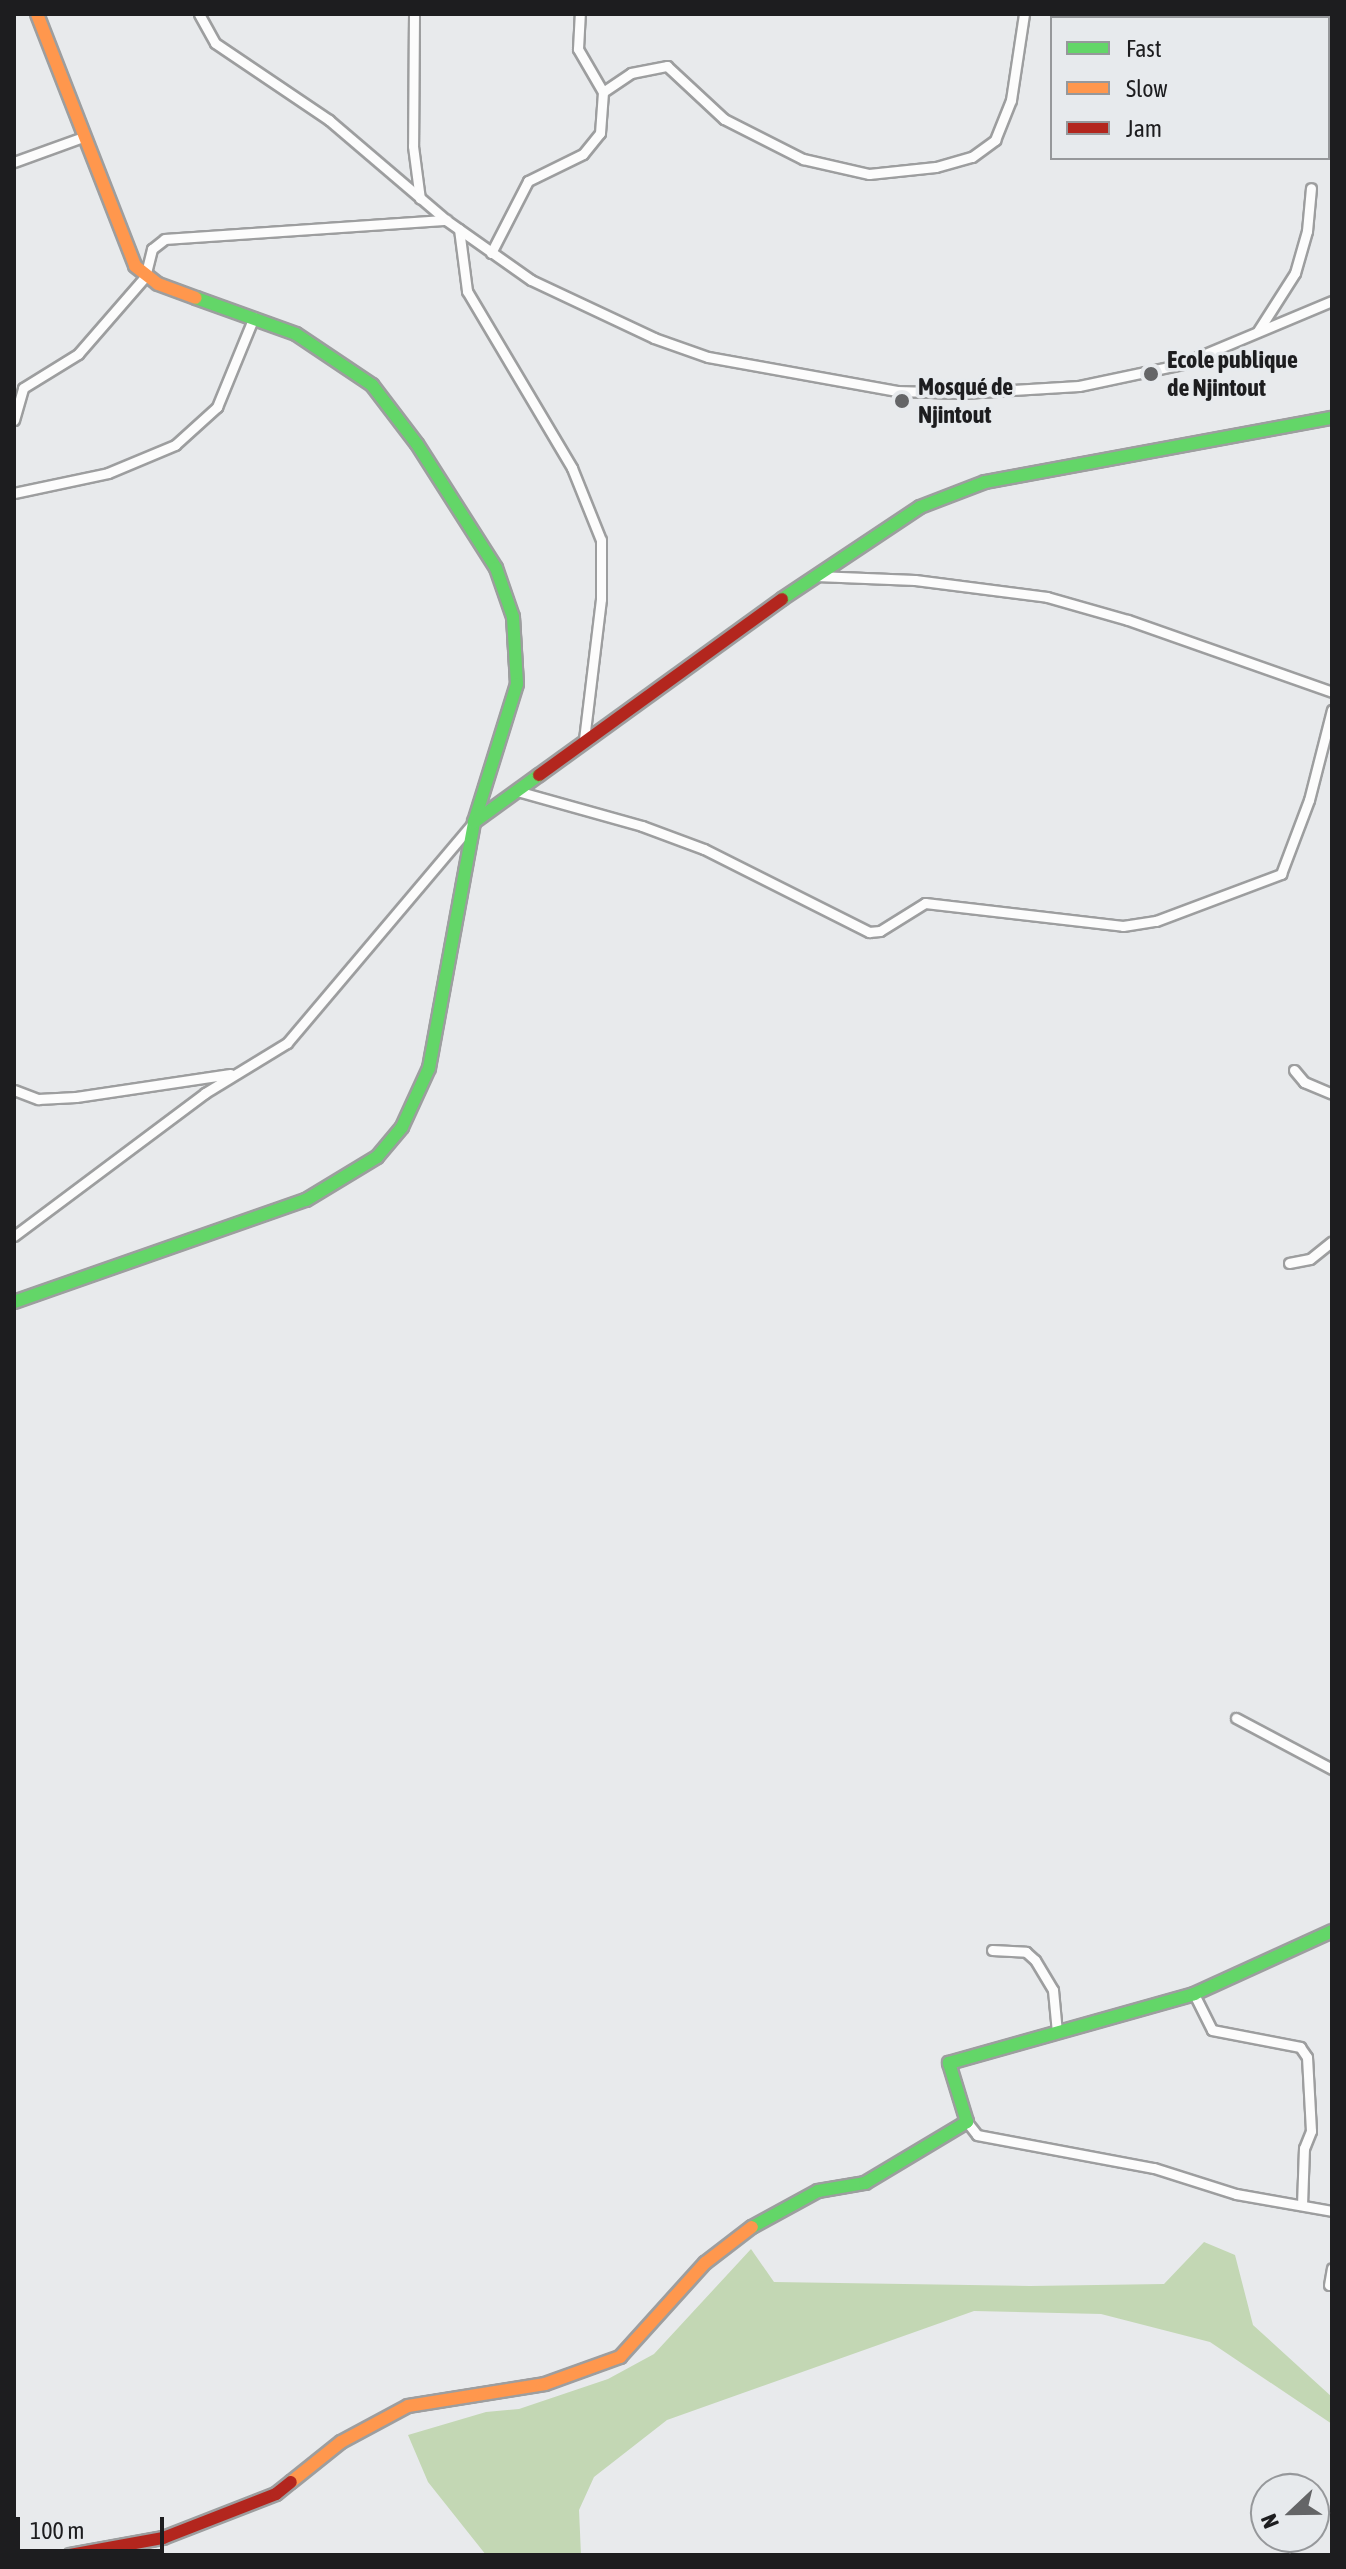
<!DOCTYPE html>
<html>
<head>
<meta charset="utf-8">
<style>
  body { margin:0 }
  #map { position:relative; width:1346px; height:2569px; overflow:hidden; background:#e8eaec; font-family:"Asap Condensed",sans-serif }
  div>[style] { position:absolute }
  .forest>* { inset:0; background:#c3d7b4 }
  .roads { filter:drop-shadow(2px 0 #9d9e9f) drop-shadow(-2px 0 #9d9e9f) drop-shadow(0 2px #9d9e9f) drop-shadow(0 -2px #9d9e9f) }
  .street>* { height:9px; margin:-4.5px; padding:0 4.5px; transform-origin:4.5px; border-radius:4.5px; background:#fcfcfc }
  .fast>* { height:12px; margin:-6px; padding:0 6px; transform-origin:6px; border-radius:6px; background:#63d668 }
  .slow>* { height:12px; margin:-6px; padding:0 6px; transform-origin:6px; border-radius:6px; background:#ff974d }
  .jam>* { height:12px; margin:-6px; padding:0 6px; transform-origin:6px; border-radius:6px; background:#b3261e }
  .dots>* { width:22px; height:22px; translate:-50% -50%; box-sizing:border-box; border:4px solid #e7eaed; border-radius:50% }
  span { translate:-50% -50%; white-space:nowrap; text-align:center; line-height:1.15; -webkit-text-stroke:7px #e7eaed; paint-order:stroke }
  .poi-label { font-size:24px; color:#1d1d1f; font-weight:700 }
  .left { translate:0 -50%; text-align:left }
  .frame { position:absolute; inset:0; border:16px solid #1d1d1f; pointer-events:none }
  .legend { position:absolute; left:1050px; top:16px; width:280px; height:144px; box-sizing:border-box; background:#e7eaed; border:2px solid #96989b; margin:0; padding:10px 14px; list-style:none; font-size:24px; color:#1d1d1f }
  .legend li { display:flex; align-items:center; gap:16px; height:40px }
  .legend b { width:40px; border:2px solid #96989b }
  .north { position:absolute; left:1250px; top:2473px; width:80px; height:80px; box-sizing:border-box; background:#e7eaed; border:2px solid #96989b; border-radius:50%; rotate:248deg; font-size:22px; font-weight:700; line-height:32px; text-align:center; color:#1d1d1f }
  .north::after { content:''; display:block; margin:auto; width:28px; height:36px; background:#646567; clip-path:polygon(50% 0,100% 100%,50% 72%,0 100%) }
  .scale { position:absolute; left:16px; top:2517px; width:148px; height:36px; box-sizing:border-box; border:4px solid #1d1d1f; border-top:0; padding-left:10px; font-size:24px; line-height:28px; white-space:nowrap; color:#1d1d1f; -webkit-text-stroke:6px #e7eaed; paint-order:stroke }
</style>
</head>
<body>
<div id="map">
  <div class="forest">
    <div style="clip-path:polygon(1204px 2242px,1235px 2255px,1253px 2325px,1332px 2397px,1332px 2424px,1210px 2342px,1101px 2314px,974px 2311px,667px 2420px,594px 2477px,579px 2510px,581px 2555px,486px 2555px,428px 2482px,408px 2435px,486px 2412px,519px 2409px,608px 2379px,654px 2354px,751px 2249px,774px 2282px,1030px 2286px,1164px 2284px)"></div>
  </div>
  <div class="roads">
    <div class="street">
      <div style="left:199px;top:14px;width:33px;rotate:61deg"></div>
      <div style="left:215px;top:43px;width:138px;rotate:34deg"></div>
      <div style="left:329px;top:120px;width:154px;rotate:40.5deg"></div>
      <div style="left:446px;top:220px;width:104px;rotate:35.2deg"></div>
      <div style="left:531px;top:280px;width:136px;rotate:25.2deg"></div>
      <div style="left:654px;top:338px;width:57px;rotate:19.4deg"></div>
      <div style="left:708px;top:357px;width:192px;rotate:10.2deg"></div>
      <div style="left:897px;top:391px;width:66px;rotate:1.7deg"></div>
      <div style="left:963px;top:393px;width:116px;rotate:-3.5deg"></div>
      <div style="left:1079px;top:386px;width:102px;rotate:-11.9deg"></div>
      <div style="left:1179px;top:365px;width:166px;rotate:-22.7deg"></div>
      <div style="left:414px;top:14px;width:132px;rotate:90.4deg"></div>
      <div style="left:413px;top:146px;width:53px;rotate:82.5deg"></div>
      <div style="left:603px;top:92px;width:34px;rotate:-34deg"></div>
      <div style="left:631px;top:73px;width:37px;rotate:-11deg"></div>
      <div style="left:667px;top:66px;width:78px;rotate:42.9deg"></div>
      <div style="left:724px;top:119px;width:89px;rotate:26.9deg"></div>
      <div style="left:803px;top:159px;width:68px;rotate:12.8deg"></div>
      <div style="left:869px;top:174px;width:67px;rotate:-6deg"></div>
      <div style="left:936px;top:167px;width:37px;rotate:-16deg"></div>
      <div style="left:972px;top:157px;width:29px;rotate:-36deg"></div>
      <div style="left:995px;top:140px;width:43px;rotate:-68.2deg"></div>
      <div style="left:1011px;top:100px;width:87px;rotate:-81.4deg"></div>
      <div style="left:14px;top:162px;width:73px;rotate:-19.9deg"></div>
      <div style="left:459px;top:229px;width:63px;rotate:82.6deg"></div>
      <div style="left:467px;top:291px;width:206px;rotate:59.3deg"></div>
      <div style="left:572px;top:468px;width:78px;rotate:68.1deg"></div>
      <div style="left:601px;top:540px;width:59px;rotate:90deg"></div>
      <div style="left:601px;top:599px;width:141px;rotate:96.9deg"></div>
      <div style="left:491px;top:253px;width:81px;rotate:-62.8deg"></div>
      <div style="left:528px;top:181px;width:61px;rotate:-26.1deg"></div>
      <div style="left:583px;top:154px;width:27px;rotate:-51deg"></div>
      <div style="left:600px;top:133px;width:41px;rotate:-85.8deg"></div>
      <div style="left:603px;top:92px;width:50px;rotate:-120.2deg"></div>
      <div style="left:578px;top:49px;width:35px;rotate:-87deg"></div>
      <div style="left:1258px;top:331px;width:69px;rotate:-57.5deg"></div>
      <div style="left:1295px;top:273px;width:44px;rotate:-74.1deg"></div>
      <div style="left:1307px;top:231px;width:43px;rotate:-84.7deg"></div>
      <div style="left:14px;top:420px;width:33px;rotate:-74deg"></div>
      <div style="left:23px;top:388px;width:65px;rotate:-31.7deg"></div>
      <div style="left:78px;top:354px;width:102px;rotate:-49deg"></div>
      <div style="left:145px;top:277px;width:29px;rotate:-76deg"></div>
      <div style="left:152px;top:249px;width:16px;rotate:-38deg"></div>
      <div style="left:165px;top:239px;width:282px;rotate:-3.9deg"></div>
      <div style="left:14px;top:493px;width:96px;rotate:-12deg"></div>
      <div style="left:108px;top:473px;width:73px;rotate:-22.7deg"></div>
      <div style="left:175px;top:445px;width:57px;rotate:-42.1deg"></div>
      <div style="left:217px;top:407px;width:97px;rotate:-67.7deg"></div>
      <div style="left:816px;top:576px;width:99px;rotate:2.3deg"></div>
      <div style="left:915px;top:580px;width:133px;rotate:7.3deg"></div>
      <div style="left:1047px;top:597px;width:84px;rotate:15.9deg"></div>
      <div style="left:1128px;top:620px;width:216px;rotate:19.4deg"></div>
      <div style="left:517px;top:791px;width:130px;rotate:15.6deg"></div>
      <div style="left:642px;top:826px;width:66px;rotate:20.4deg"></div>
      <div style="left:704px;top:849px;width:185px;rotate:26.7deg"></div>
      <div style="left:869px;top:932px;width:11px;rotate:-5deg"></div>
      <div style="left:880px;top:931px;width:53px;rotate:-31.9deg"></div>
      <div style="left:925px;top:903px;width:199px;rotate:6.6deg"></div>
      <div style="left:1123px;top:926px;width:33px;rotate:-9deg"></div>
      <div style="left:1156px;top:921px;width:134px;rotate:-20.6deg"></div>
      <div style="left:1281px;top:874px;width:79px;rotate:-69.3deg"></div>
      <div style="left:1309px;top:800px;width:93px;rotate:-75.7deg"></div>
      <div style="left:1294px;top:1070px;width:16px;rotate:50deg"></div>
      <div style="left:1304px;top:1082px;width:30px;rotate:23deg"></div>
      <div style="left:14px;top:1090px;width:26px;rotate:21deg"></div>
      <div style="left:38px;top:1099px;width:38px;rotate:-3deg"></div>
      <div style="left:76px;top:1097px;width:156px;rotate:-8.5deg"></div>
      <div style="left:14px;top:1236px;width:239px;rotate:-36.8deg"></div>
      <div style="left:205px;top:1093px;width:96px;rotate:-31.4deg"></div>
      <div style="left:287px;top:1043px;width:285px;rotate:-49.8deg"></div>
      <div style="left:1289px;top:1263px;width:21px;rotate:-11deg"></div>
      <div style="left:1310px;top:1259px;width:28px;rotate:-39deg"></div>
      <div style="left:1236px;top:1718px;width:109px;rotate:28deg"></div>
      <div style="left:992px;top:1950px;width:34px;rotate:3deg"></div>
      <div style="left:1026px;top:1952px;width:12px;rotate:42deg"></div>
      <div style="left:1035px;top:1960px;width:35px;rotate:59deg"></div>
      <div style="left:1053px;top:1990px;width:42px;rotate:84.6deg"></div>
      <div style="left:1194px;top:1994px;width:40px;rotate:63.4deg"></div>
      <div style="left:1212px;top:2030px;width:90px;rotate:10.9deg"></div>
      <div style="left:1300px;top:2047px;width:12px;rotate:55deg"></div>
      <div style="left:1307px;top:2057px;width:74px;rotate:86.9deg"></div>
      <div style="left:1311px;top:2131px;width:18px;rotate:112deg"></div>
      <div style="left:1304px;top:2148px;width:57px;rotate:92deg"></div>
      <div style="left:967px;top:2122px;width:16px;rotate:52deg"></div>
      <div style="left:977px;top:2135px;width:180px;rotate:10.6deg"></div>
      <div style="left:1154px;top:2168px;width:86px;rotate:17.6deg"></div>
      <div style="left:1236px;top:2194px;width:97px;rotate:10deg"></div>
      <div style="left:1329px;top:2285px;width:17px;rotate:-80deg"></div>
    </div>
    <div class="fast">
      <div style="left:196px;top:298px;width:106px;rotate:19.8deg"></div>
      <div style="left:296px;top:334px;width:92px;rotate:33.9deg"></div>
      <div style="left:372px;top:385px;width:74px;rotate:52.7deg"></div>
      <div style="left:417px;top:444px;width:147px;rotate:57.5deg"></div>
      <div style="left:496px;top:568px;width:52px;rotate:70.9deg"></div>
      <div style="left:513px;top:617px;width:67px;rotate:86.6deg"></div>
      <div style="left:517px;top:684px;width:145px;rotate:107.3deg"></div>
      <div style="left:782px;top:599px;width:166px;rotate:-33.7deg"></div>
      <div style="left:920px;top:507px;width:70px;rotate:-21deg"></div>
      <div style="left:985px;top:482px;width:353px;rotate:-10.5deg"></div>
      <div style="left:14px;top:1302px;width:309px;rotate:-19.3deg"></div>
      <div style="left:306px;top:1200px;width:83px;rotate:-31.2deg"></div>
      <div style="left:377px;top:1157px;width:39px;rotate:-50deg"></div>
      <div style="left:402px;top:1127px;width:65px;rotate:-65.4deg"></div>
      <div style="left:429px;top:1068px;width:250px;rotate:-79.6deg"></div>
      <div style="left:474px;top:822px;width:80px;rotate:-35.9deg"></div>
      <div style="left:752px;top:2227px;width:75px;rotate:-28.6deg"></div>
      <div style="left:818px;top:2191px;width:48px;rotate:-9.7deg"></div>
      <div style="left:865px;top:2183px;width:119px;rotate:-30.9deg"></div>
      <div style="left:967px;top:2122px;width:62px;rotate:-107deg"></div>
      <div style="left:949px;top:2063px;width:255px;rotate:-15.7deg"></div>
      <div style="left:1194px;top:1994px;width:152px;rotate:-24.5deg"></div>
    </div>
    <div class="slow">
      <div style="left:37px;top:14px;width:270px;rotate:68.7deg"></div>
      <div style="left:135px;top:266px;width:29px;rotate:38deg"></div>
      <div style="left:158px;top:284px;width:40px;rotate:20.2deg"></div>
      <div style="left:291px;top:2482px;width:64px;rotate:-38.7deg"></div>
      <div style="left:341px;top:2442px;width:76px;rotate:-28.2deg"></div>
      <div style="left:408px;top:2406px;width:139px;rotate:-9.1deg"></div>
      <div style="left:545px;top:2384px;width:80px;rotate:-19.8deg"></div>
      <div style="left:620px;top:2357px;width:127px;rotate:-47.9deg"></div>
      <div style="left:705px;top:2263px;width:59px;rotate:-37.5deg"></div>
    </div>
    <div class="jam">
      <div style="left:539px;top:775px;width:300px;rotate:-35.9deg"></div>
      <div style="left:70px;top:2555px;width:95px;rotate:-10.4deg"></div>
      <div style="left:163px;top:2538px;width:121px;rotate:-21.3deg"></div>
      <div style="left:276px;top:2494px;width:19px;rotate:-39deg"></div>
    </div>
  </div>
  <div class="dots">
    <div style="left:1151px;top:374px;background:#646567"></div>
    <div style="left:902px;top:401px;background:#646567"></div>
  </div>
  <div class="poi-label">
    <span class="left" style="left:1167px;top:374px">Ecole publique<br>de Njintout</span>
    <span class="left" style="left:918px;top:401px">Mosqué de<br>Njintout</span>
  </div>
  <div class="frame"></div>
  <ul class="legend">
  <li><b style="height:10px;background:#63d668"></b>Fast</li>
  <li><b style="height:10px;background:#ff974d"></b>Slow</li>
  <li><b style="height:10px;background:#b3261e"></b>Jam</li>
  </ul>
  <div class="north">N</div>
  <div class="scale">100 m</div>
</div>
</body>
</html>
